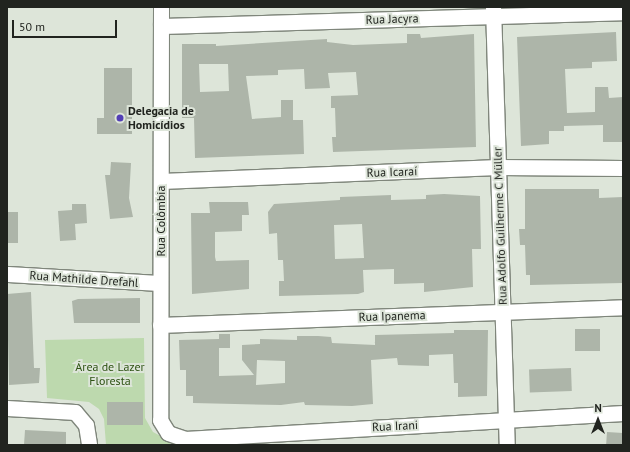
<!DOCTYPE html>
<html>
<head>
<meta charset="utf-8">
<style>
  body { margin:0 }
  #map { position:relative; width:630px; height:452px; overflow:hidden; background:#dde5d9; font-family:"PT Sans",sans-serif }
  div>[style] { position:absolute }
  .green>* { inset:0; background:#bdd9ae }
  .building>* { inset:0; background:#adb5a9; transform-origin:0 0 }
  .roads { filter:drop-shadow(1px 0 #7f867b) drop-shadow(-1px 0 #7f867b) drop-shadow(0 1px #7f867b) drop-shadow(0 -1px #7f867b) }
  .street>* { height:15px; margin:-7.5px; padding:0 7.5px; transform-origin:7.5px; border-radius:7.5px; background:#fff }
  .dots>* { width:11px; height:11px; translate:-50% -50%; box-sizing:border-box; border:2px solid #dde5d9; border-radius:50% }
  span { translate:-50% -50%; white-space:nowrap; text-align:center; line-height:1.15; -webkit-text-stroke:4px #dde5d9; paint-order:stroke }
  .street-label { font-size:12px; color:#21241f }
  .poi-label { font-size:12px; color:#21241f; font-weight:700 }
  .left { translate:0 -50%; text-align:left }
  .park-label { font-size:12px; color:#2e5213 }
  .frame { position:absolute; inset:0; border:8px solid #21241f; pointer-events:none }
  .north { position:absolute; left:578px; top:400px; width:40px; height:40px; -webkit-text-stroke:3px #dde5d9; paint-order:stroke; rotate:0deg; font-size:11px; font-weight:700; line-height:16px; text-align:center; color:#21241f }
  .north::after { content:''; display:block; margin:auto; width:14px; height:18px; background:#21241f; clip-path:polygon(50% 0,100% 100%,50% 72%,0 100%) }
  .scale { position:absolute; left:12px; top:20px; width:105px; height:18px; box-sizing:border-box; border:2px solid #21241f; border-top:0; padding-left:5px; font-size:12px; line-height:14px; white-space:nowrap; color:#21241f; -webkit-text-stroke:3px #dde5d9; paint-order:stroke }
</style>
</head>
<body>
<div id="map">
  <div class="green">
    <div style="clip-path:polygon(144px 338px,145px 418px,153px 432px,170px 441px,170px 445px,106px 445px,104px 419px,99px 409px,89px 402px,47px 398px,45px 340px)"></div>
  </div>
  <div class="building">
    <div style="clip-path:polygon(616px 32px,617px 61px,592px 62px,592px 68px,565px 69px,567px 113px,595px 112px,595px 87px,608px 87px,609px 98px,623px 97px,623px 142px,603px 142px,603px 125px,564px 126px,564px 131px,549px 131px,549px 144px,521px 146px,517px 37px)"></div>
    <div style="clip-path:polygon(evenodd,407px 34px,420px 34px,421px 38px,474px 34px,476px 147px,333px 152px,332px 137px,336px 137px,335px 108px,331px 108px,331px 96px,358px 95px,356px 72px,328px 73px,330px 88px,305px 89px,304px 69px,278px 70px,278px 75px,246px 76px,252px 119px,281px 117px,281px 100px,293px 100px,293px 120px,303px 120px,304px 154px,195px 158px,194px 118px,182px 118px,182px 44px,216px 44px,216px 46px,327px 39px,327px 42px,353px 45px,407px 43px,407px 34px,199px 64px,228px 64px,229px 91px,200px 92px,199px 64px)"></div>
    <div style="clip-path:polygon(104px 68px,132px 68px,132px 134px,97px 134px,97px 118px,104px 118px)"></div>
    <div style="clip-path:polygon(111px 162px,131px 163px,129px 198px,133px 217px,110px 219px,105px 175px,110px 175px)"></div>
    <div style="clip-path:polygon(525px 189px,599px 189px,599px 198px,623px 197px,623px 283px,530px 285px,530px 275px,526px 275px,525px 245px,520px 245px,519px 229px,525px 229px)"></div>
    <div style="clip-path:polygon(evenodd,444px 194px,480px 196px,481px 249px,472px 249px,473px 287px,424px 292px,424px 283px,394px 284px,394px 269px,363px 270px,364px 292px,358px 294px,279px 296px,279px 281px,284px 281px,283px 260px,278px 260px,277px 233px,269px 234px,268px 212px,274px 204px,340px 200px,340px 197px,391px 195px,391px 200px,426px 199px,426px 195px,444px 194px,362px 224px,364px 258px,335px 259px,334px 225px,362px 224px)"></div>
    <div style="clip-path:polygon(209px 202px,248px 202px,249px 215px,242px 215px,242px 231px,215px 232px,215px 257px,216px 261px,249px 260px,249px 289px,192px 294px,191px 213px,210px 213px)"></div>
    <div style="clip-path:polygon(72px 204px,86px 204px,87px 223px,75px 224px,76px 240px,60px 241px,58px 211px,72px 210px)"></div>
    <div style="left:7px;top:212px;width:11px;height:31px"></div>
    <div style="clip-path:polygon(31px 292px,34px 368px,40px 368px,39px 383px,9px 385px,7px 294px)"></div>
    <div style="clip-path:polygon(140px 298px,140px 323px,74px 323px,72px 301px,78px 299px)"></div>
    <div style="left:575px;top:329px;width:25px;height:22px"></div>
    <div style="clip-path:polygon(evenodd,454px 330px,488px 330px,487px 396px,458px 397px,458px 383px,454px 383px,453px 354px,429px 355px,429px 366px,398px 365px,397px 358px,371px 360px,373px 404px,352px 406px,305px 405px,304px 402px,281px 405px,193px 403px,193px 396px,186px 396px,186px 370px,180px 370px,179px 340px,219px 339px,219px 376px,254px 375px,242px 360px,242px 345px,260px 344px,260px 339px,297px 340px,297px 336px,318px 336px,331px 337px,332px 343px,375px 345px,375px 335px,454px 333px,454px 330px,257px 360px,285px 361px,285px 383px,256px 385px,257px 360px)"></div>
    <div style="left:230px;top:334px;width:14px;height:11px;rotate:90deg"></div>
    <div style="left:571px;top:368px;width:23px;height:42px;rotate:88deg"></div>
    <div style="left:107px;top:402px;width:36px;height:23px"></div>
    <div style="clip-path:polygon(25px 430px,66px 432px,66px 445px,24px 445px)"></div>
    <div style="left:607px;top:432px;width:16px;height:13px;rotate:4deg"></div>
  </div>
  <div class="roads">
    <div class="street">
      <div style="left:161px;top:7px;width:413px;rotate:90.1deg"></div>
      <div style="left:160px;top:420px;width:15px;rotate:58deg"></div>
      <div style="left:168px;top:433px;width:18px;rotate:19deg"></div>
      <div style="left:185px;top:439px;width:439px;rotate:-3.4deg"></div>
      <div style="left:493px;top:7px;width:438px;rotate:88.2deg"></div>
      <div style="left:161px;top:26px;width:462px;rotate:-1.7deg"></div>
      <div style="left:161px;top:181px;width:337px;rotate:-2.4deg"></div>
      <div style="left:498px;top:167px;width:125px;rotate:0.5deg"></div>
      <div style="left:7px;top:274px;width:153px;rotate:3.4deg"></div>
      <div style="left:160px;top:325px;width:463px;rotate:-2.2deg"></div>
      <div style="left:7px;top:408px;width:68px;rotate:3.4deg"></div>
      <div style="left:75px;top:412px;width:17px;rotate:50deg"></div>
      <div style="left:86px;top:425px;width:20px;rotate:81deg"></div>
    </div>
  </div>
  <div class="dots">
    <div style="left:120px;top:118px;background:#533eb6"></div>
  </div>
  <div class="street-label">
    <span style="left:392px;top:19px;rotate:-2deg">Rua Jacyra</span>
    <span style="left:392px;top:172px;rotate:-2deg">Rua Icaraí</span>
    <span style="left:161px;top:221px;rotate:-90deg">Rua Colômbia</span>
    <span style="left:500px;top:226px;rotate:-92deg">Rua Adolfo Guilherme C Müller</span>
    <span style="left:84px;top:279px;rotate:4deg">Rua Mathilde Drefahl</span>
    <span style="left:392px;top:316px;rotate:-2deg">Rua Ipanema</span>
    <span style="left:395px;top:426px;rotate:-3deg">Rua Irani</span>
  </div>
  <div class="poi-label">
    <span class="left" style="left:128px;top:118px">Delegacia de<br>Homicídios</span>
  </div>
  <div class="park-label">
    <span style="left:110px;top:374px">Área de Lazer<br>Floresta</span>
  </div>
  <div class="frame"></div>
  <div class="north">N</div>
  <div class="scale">50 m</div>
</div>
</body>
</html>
